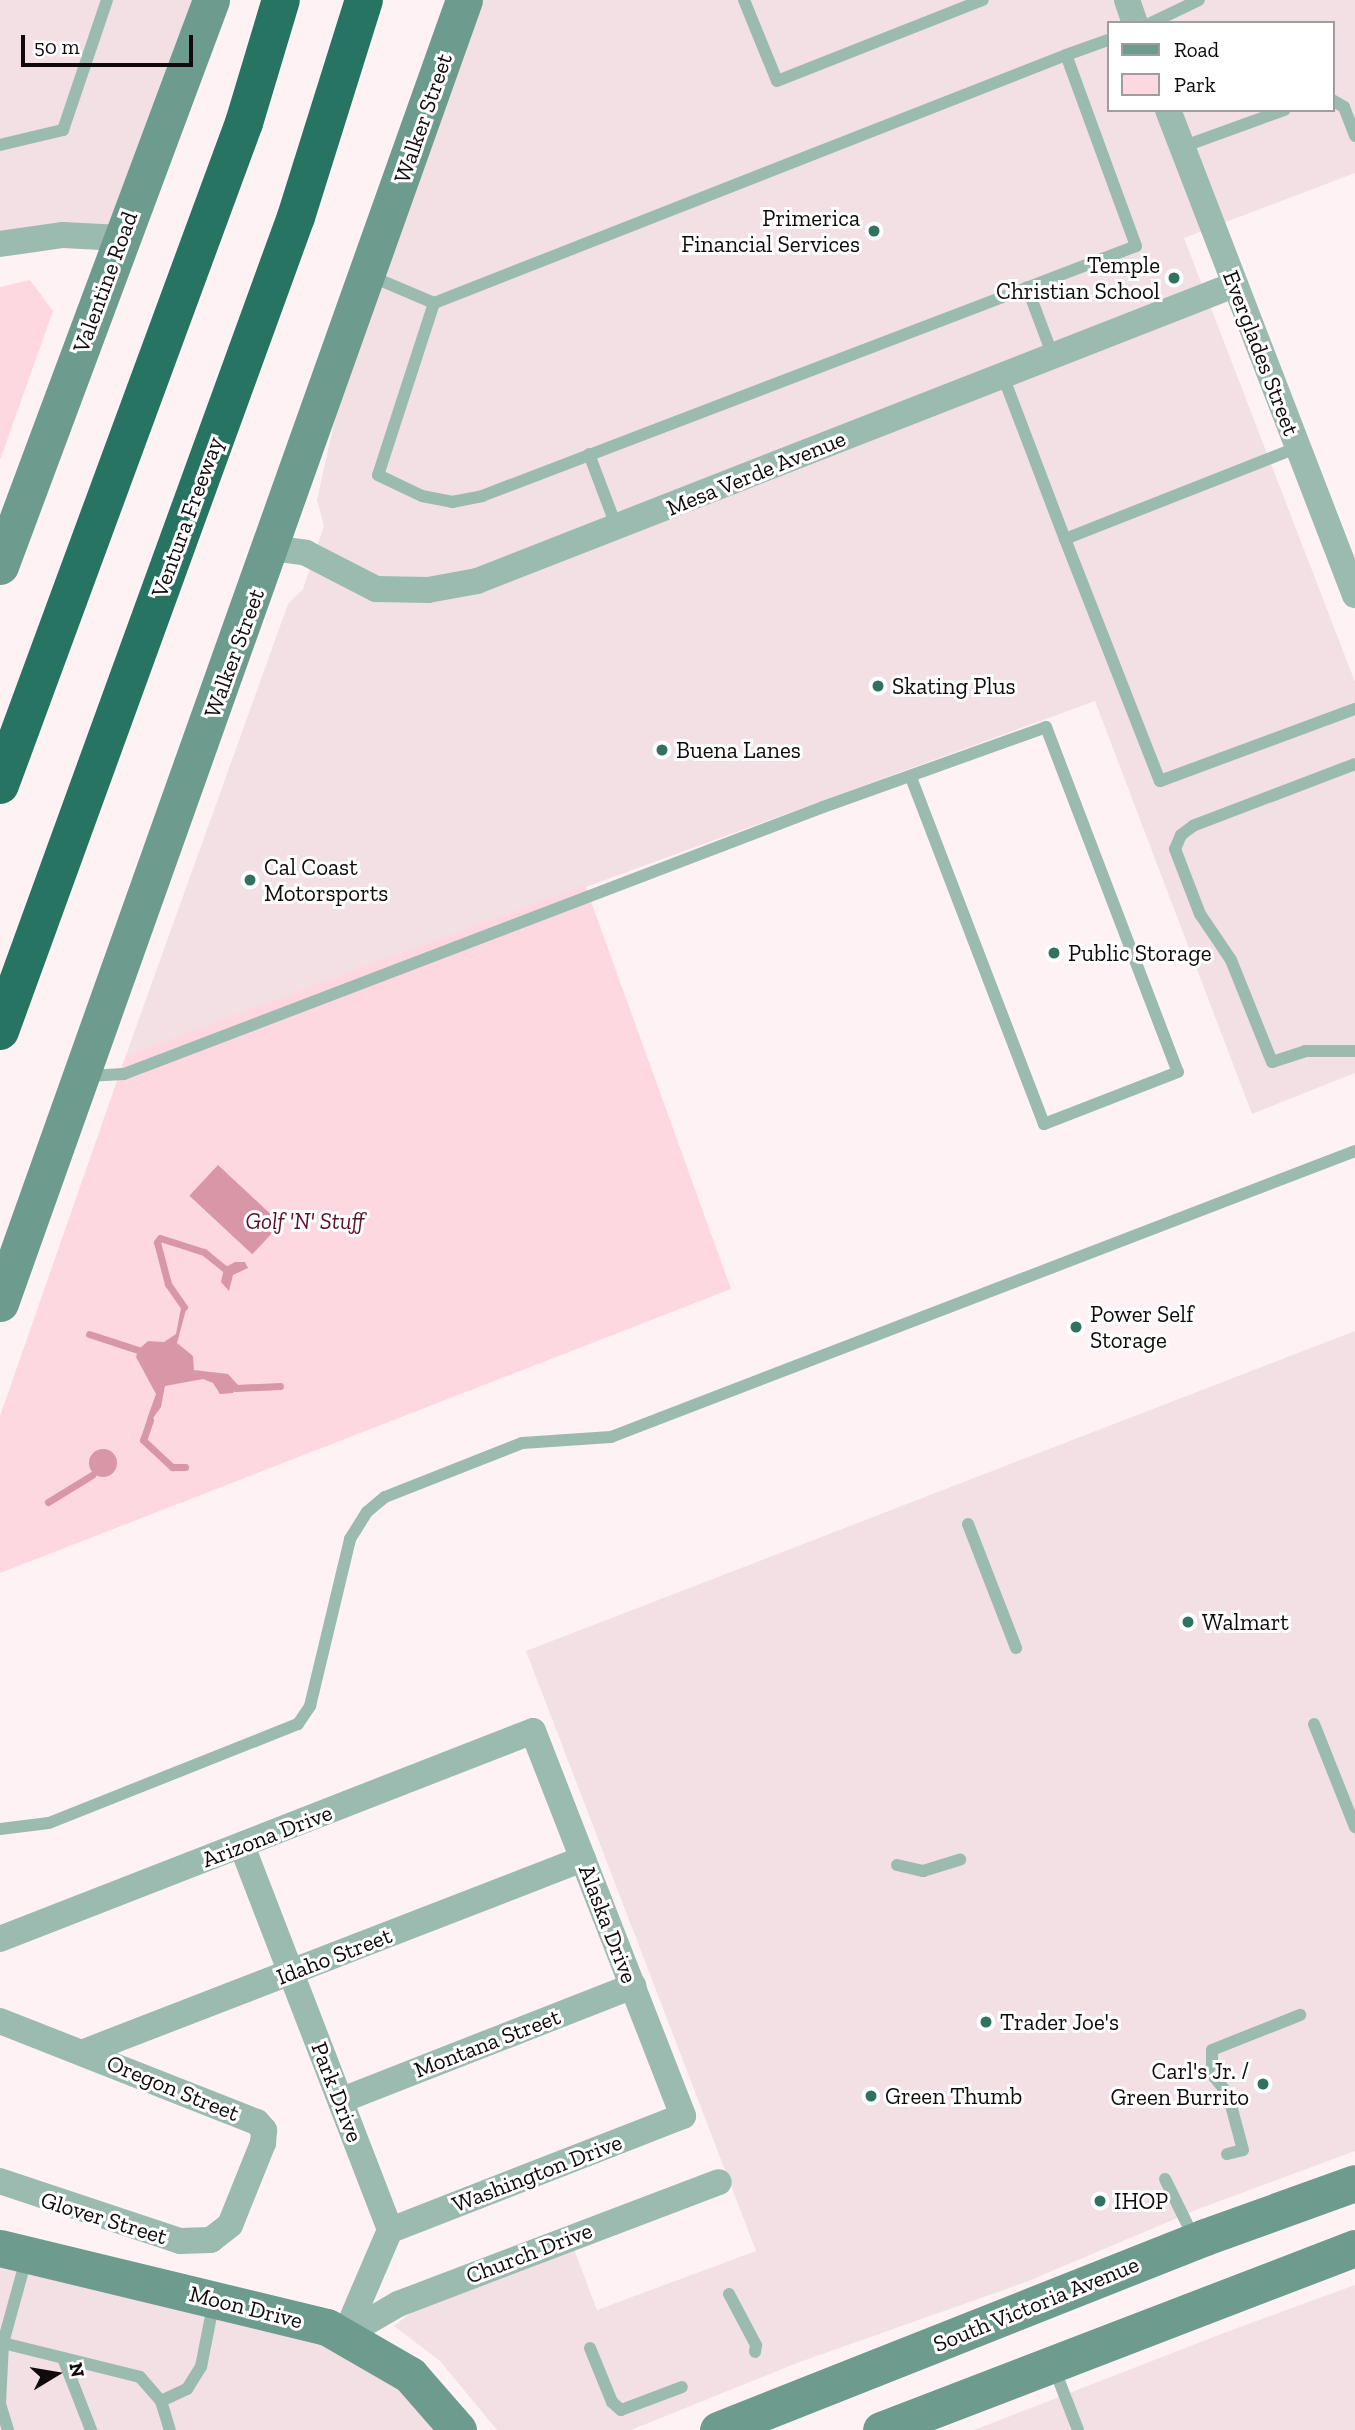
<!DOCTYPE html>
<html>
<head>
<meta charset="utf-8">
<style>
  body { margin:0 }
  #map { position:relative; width:1355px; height:2430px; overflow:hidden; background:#fff2f4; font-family:"Zilla Slab",serif }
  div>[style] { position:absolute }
  .built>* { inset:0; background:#f2e0e4 }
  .green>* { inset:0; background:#fed8e0 }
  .water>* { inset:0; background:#d897a7; transform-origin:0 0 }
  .round { border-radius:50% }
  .stream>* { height:7px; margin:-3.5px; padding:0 3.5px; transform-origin:3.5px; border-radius:3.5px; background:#d897a7 }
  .lane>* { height:12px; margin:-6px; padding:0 6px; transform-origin:6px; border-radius:6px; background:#9bbab0 }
  .street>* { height:26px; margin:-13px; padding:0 13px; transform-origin:13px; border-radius:13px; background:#9bbab0 }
  .secondary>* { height:37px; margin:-18.5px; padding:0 18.5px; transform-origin:18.5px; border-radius:18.5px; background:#6d9c8e }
  .highway>* { height:38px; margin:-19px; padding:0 19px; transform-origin:19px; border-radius:19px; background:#277462 }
  .dots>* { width:19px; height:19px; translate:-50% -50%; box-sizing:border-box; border:4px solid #fff; border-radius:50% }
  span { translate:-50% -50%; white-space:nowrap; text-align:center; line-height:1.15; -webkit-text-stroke:6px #fff; paint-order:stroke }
  .street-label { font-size:23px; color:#110a0c }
  .poi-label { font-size:23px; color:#110a0c }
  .right { translate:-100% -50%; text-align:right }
  .left { translate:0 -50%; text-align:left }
  .park-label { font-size:23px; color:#5c0f2d; font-style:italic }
  .legend { position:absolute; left:1107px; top:21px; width:228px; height:91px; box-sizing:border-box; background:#fff; border:2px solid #a09d9e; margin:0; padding:9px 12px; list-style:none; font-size:21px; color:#110a0c }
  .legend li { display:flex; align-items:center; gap:14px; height:35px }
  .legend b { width:35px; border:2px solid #a09d9e }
  .north { position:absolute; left:21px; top:2339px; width:70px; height:70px; -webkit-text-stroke:5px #fff; paint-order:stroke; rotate:79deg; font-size:19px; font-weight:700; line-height:28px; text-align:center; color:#110a0c }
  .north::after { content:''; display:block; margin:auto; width:24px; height:32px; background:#110a0c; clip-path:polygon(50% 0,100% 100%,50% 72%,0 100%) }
  .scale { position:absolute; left:21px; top:35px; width:172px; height:32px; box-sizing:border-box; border:4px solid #110a0c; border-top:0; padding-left:9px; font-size:21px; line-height:24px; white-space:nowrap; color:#110a0c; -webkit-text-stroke:5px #fff; paint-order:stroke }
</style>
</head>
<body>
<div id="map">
  <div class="built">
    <div style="clip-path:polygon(0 0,211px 0,121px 238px,0 244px)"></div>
    <div style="clip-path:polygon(evenodd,464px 0,1355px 0,1355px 173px,1184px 238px,1355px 682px,1355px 1073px,1252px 1114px,1095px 701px,126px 1055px,288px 604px,303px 589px,324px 526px,317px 500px,367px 275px,464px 0,1108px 23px,1332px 23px,1332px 110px,1108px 110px,1108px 23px)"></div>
    <div style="clip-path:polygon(1355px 1331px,1355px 2151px,1201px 2208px,1026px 2282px,797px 2363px,631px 2430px,497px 2430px,440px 2361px,394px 2326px,419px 2306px,572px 2244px,597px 2310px,756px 2251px,526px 1651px)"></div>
    <div style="clip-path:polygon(0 2248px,327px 2327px,458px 2430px,0 2430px)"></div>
    <div style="clip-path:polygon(1355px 2285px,1355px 2430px,974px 2430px,1229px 2331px)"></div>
  </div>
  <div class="green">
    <div style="clip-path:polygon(30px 280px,53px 311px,0 460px,0 287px)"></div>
    <div style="clip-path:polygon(585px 885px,731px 1289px,0 1573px,0 1416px,126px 1055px)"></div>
  </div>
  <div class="water">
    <div style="left:218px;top:1165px;width:86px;height:42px;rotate:43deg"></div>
    <div style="clip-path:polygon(235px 1262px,245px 1262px,248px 1268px,233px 1275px,229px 1291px,221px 1282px,224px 1268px)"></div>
    <div style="clip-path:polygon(187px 1306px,177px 1343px,193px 1356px,194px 1370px,228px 1374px,238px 1385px,233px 1393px,220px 1394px,213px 1383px,203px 1379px,165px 1386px,161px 1407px,151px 1421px,147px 1419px,156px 1394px,136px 1357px,138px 1350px,148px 1341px,164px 1342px,176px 1334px,181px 1308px)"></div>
    <div class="round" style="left:89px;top:1449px;width:28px;height:28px"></div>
  </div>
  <div class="stream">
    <div style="left:184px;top:1307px;width:28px;rotate:-125deg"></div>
    <div style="left:168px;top:1284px;width:43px;rotate:-104.7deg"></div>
    <div style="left:157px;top:1242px;width:5px;rotate:-53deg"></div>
    <div style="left:160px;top:1238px;width:46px;rotate:17.7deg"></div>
    <div style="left:204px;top:1252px;width:26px;rotate:39deg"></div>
    <div style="left:89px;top:1334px;width:52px;rotate:18.1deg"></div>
    <div style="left:236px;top:1388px;width:44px;rotate:-2.6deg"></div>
    <div style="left:150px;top:1420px;width:21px;rotate:109deg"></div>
    <div style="left:143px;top:1440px;width:40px;rotate:43deg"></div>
    <div style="left:172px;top:1467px;width:13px"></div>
    <div style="left:48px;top:1502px;width:52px;rotate:-31.5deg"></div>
  </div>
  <div class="lane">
    <div style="left:744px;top:0;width:87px;rotate:67.8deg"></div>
    <div style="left:777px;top:81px;width:221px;rotate:-21.5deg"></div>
    <div style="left:1151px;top:23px;width:53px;rotate:-25.6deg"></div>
    <div style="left:1066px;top:55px;width:45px;rotate:-19.7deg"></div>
    <div style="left:1332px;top:100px;width:14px;rotate:30deg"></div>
    <div style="left:1344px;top:107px;width:31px;rotate:69deg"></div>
    <div style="left:0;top:145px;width:65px;rotate:-13.4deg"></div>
    <div style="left:63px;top:130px;width:137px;rotate:-71.3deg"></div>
    <div style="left:1182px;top:147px;width:109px;rotate:-19.9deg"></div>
    <div style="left:368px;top:275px;width:72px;rotate:23deg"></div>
    <div style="left:434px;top:303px;width:181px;rotate:108deg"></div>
    <div style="left:378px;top:475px;width:49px;rotate:25.5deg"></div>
    <div style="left:422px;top:496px;width:31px;rotate:11deg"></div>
    <div style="left:452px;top:502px;width:31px;rotate:-11deg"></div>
    <div style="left:482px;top:496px;width:700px;rotate:-20.92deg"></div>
    <div style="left:1136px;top:246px;width:203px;rotate:-110.1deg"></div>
    <div style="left:1066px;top:55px;width:679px;rotate:158.57deg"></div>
    <div style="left:1027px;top:287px;width:74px;rotate:69.4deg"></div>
    <div style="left:1003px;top:376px;width:174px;rotate:69.2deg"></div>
    <div style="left:1065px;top:539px;width:251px;rotate:-21.5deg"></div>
    <div style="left:589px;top:454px;width:79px;rotate:69.3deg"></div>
    <div style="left:1065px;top:539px;width:260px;rotate:68.6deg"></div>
    <div style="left:1160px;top:781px;width:208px;rotate:-20.3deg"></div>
    <div style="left:1355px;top:764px;width:173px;rotate:159.1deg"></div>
    <div style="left:1193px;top:826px;width:15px;rotate:143deg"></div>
    <div style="left:1181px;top:835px;width:15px;rotate:113deg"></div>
    <div style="left:1175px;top:849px;width:70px;rotate:69deg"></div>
    <div style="left:1200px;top:914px;width:55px;rotate:56deg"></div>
    <div style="left:1231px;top:960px;width:110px;rotate:68.1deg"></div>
    <div style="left:1272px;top:1062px;width:35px;rotate:-18deg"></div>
    <div style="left:1305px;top:1051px;width:50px"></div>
    <div style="left:86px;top:1076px;width:38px;rotate:-3deg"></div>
    <div style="left:124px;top:1074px;width:748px;rotate:-20.91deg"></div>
    <div style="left:823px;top:807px;width:237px;rotate:-19.7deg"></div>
    <div style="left:1046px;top:727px;width:369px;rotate:69.1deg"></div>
    <div style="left:1178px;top:1072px;width:144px;rotate:158.8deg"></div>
    <div style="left:1044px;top:1124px;width:372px;rotate:-111deg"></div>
    <div style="left:968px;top:1524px;width:133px;rotate:68.8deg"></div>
    <div style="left:1314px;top:1724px;width:111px;rotate:68.3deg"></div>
    <div style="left:0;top:1829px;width:49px;rotate:-7deg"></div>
    <div style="left:49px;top:1823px;width:268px;rotate:-21.7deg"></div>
    <div style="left:298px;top:1724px;width:22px;rotate:-56deg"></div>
    <div style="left:310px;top:1706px;width:172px;rotate:-76.5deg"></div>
    <div style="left:350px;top:1539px;width:32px;rotate:-58deg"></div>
    <div style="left:367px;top:1512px;width:23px;rotate:-40deg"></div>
    <div style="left:385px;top:1497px;width:147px;rotate:-21.5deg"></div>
    <div style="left:522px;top:1443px;width:89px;rotate:-3.9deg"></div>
    <div style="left:611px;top:1437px;width:797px;rotate:-21.03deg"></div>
    <div style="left:897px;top:1865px;width:27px;rotate:13deg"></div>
    <div style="left:923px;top:1871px;width:39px;rotate:-17deg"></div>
    <div style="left:1227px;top:2154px;width:16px;rotate:-14deg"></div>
    <div style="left:1243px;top:2150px;width:58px;rotate:-105deg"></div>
    <div style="left:1228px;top:2094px;width:26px;rotate:-129deg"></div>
    <div style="left:1212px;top:2074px;width:24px;rotate:-90deg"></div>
    <div style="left:1212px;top:2050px;width:95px;rotate:-21.7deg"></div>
    <div style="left:1165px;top:2179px;width:66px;rotate:63.8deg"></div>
    <div style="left:729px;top:2294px;width:58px;rotate:62.1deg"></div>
    <div style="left:756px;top:2345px;width:7px;rotate:98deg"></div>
    <div style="left:3px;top:2343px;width:141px;rotate:13.9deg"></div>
    <div style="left:140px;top:2377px;width:32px;rotate:49deg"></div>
    <div style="left:161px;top:2401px;width:30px;rotate:73deg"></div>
    <div style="left:590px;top:2348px;width:58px;rotate:67.8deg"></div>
    <div style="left:612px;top:2402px;width:12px;rotate:42deg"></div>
    <div style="left:621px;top:2410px;width:65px;rotate:-20.7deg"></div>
    <div style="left:63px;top:2358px;width:77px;rotate:68.7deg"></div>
    <div style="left:1054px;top:2368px;width:66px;rotate:68.8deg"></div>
    <div style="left:161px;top:2401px;width:29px;rotate:-25deg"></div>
    <div style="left:187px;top:2389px;width:26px;rotate:-58deg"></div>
    <div style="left:201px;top:2367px;width:67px;rotate:-78.9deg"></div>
    <div style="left:8px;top:2430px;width:28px;rotate:-107deg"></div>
    <div style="left:0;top:2403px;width:60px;rotate:-87.1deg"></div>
    <div style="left:3px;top:2343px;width:90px;rotate:-74.6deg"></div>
  </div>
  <div class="street">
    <div style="left:1127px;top:0;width:24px;rotate:71deg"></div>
    <div style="left:1168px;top:110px;width:520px;rotate:68.92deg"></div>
    <div style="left:0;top:244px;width:64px;rotate:-8.1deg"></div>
    <div style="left:63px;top:235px;width:58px;rotate:3deg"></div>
    <div style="left:272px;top:548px;width:34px;rotate:8deg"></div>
    <div style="left:306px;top:553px;width:79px;rotate:27.2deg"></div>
    <div style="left:376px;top:589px;width:52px;rotate:1.1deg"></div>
    <div style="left:428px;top:590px;width:50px;rotate:-10.4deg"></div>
    <div style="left:477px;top:581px;width:813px;rotate:-21.36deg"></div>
    <div style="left:242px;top:1846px;width:412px;rotate:68.9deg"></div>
    <div style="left:390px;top:2230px;width:114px;rotate:113.2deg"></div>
    <div style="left:0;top:1939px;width:572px;rotate:-21.32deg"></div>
    <div style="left:533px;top:1731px;width:413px;rotate:68.7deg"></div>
    <div style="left:683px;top:2116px;width:314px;rotate:158.7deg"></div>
    <div style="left:0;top:2021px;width:276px;rotate:21.5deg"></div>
    <div style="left:257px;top:2122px;width:11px;rotate:49deg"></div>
    <div style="left:264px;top:2130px;width:13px;rotate:94deg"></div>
    <div style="left:263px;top:2143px;width:88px;rotate:111.9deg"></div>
    <div style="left:230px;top:2225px;width:24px;rotate:142deg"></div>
    <div style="left:211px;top:2240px;width:31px;rotate:178deg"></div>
    <div style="left:180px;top:2241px;width:190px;rotate:-161.6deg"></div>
    <div style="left:84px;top:2052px;width:535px;rotate:-21.15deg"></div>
    <div style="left:342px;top:2100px;width:313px;rotate:-21.4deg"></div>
    <div style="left:345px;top:2335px;width:61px;rotate:-30.3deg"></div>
    <div style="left:398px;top:2304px;width:343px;rotate:-20.8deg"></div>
  </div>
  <div class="secondary">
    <div style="left:0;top:566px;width:604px;rotate:-69.55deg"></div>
    <div style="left:0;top:1303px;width:1383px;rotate:-70.4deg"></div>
    <div style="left:0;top:2248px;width:336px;rotate:13.6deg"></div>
    <div style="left:327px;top:2327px;width:96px;rotate:30deg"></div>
    <div style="left:410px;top:2375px;width:73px;rotate:48.9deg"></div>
    <div style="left:718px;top:2430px;width:524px;rotate:-21.62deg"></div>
    <div style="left:1205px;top:2237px;width:159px;rotate:-19.8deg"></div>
    <div style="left:881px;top:2430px;width:508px;rotate:-21.01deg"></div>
  </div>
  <div class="highway">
    <div style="left:0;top:785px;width:706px;rotate:-69.77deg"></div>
    <div style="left:244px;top:123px;width:128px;rotate:-73.3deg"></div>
    <div style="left:0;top:1031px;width:866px;rotate:-70.02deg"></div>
    <div style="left:296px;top:217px;width:227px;rotate:-72.6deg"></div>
  </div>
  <div class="dots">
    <div style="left:874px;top:231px;background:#307160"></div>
    <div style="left:1174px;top:278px;background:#307160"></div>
    <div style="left:878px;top:686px;background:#307160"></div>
    <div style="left:662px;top:750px;background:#307160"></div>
    <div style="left:250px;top:880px;background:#307160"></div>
    <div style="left:1054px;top:953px;background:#307160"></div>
    <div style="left:1076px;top:1327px;background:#307160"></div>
    <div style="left:1188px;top:1622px;background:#307160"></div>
    <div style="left:986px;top:2022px;background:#307160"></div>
    <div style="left:1263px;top:2084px;background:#307160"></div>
    <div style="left:871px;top:2096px;background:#307160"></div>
    <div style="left:1100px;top:2201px;background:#307160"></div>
  </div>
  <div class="street-label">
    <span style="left:423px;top:118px;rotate:-71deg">Walker Street</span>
    <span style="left:105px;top:282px;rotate:-70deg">Valentine Road</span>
    <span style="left:1261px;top:353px;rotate:69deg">Everglades Street</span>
    <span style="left:756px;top:473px;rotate:-22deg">Mesa Verde Avenue</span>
    <span style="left:187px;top:517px;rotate:-70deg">Ventura Freeway</span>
    <span style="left:234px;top:653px;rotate:-70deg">Walker Street</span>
    <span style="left:267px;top:1836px;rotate:-21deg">Arizona Drive</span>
    <span style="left:608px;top:1924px;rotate:69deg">Alaska Drive</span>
    <span style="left:334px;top:1956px;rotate:-21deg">Idaho Street</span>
    <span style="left:487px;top:2043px;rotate:-21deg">Montana Street</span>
    <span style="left:173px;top:2088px;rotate:22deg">Oregon Street</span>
    <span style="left:337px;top:2092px;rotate:69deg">Park Drive</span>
    <span style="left:537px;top:2173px;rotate:-21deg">Washington Drive</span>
    <span style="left:104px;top:2218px;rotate:17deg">Glover Street</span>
    <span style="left:529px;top:2253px;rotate:-21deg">Church Drive</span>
    <span style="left:1036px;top:2304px;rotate:-22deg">South Victoria Avenue</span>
    <span style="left:246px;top:2307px;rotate:14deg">Moon Drive</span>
  </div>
  <div class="poi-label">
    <span class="right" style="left:860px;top:231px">Primerica<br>Financial Services</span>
    <span class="right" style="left:1160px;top:278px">Temple<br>Christian School</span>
    <span class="left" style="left:892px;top:686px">Skating Plus</span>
    <span class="left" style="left:676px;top:750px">Buena Lanes</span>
    <span class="left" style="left:264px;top:880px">Cal Coast<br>Motorsports</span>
    <span class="left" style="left:1068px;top:953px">Public Storage</span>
    <span class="left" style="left:1090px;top:1327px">Power Self<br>Storage</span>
    <span class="left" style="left:1202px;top:1622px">Walmart</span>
    <span class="left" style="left:1000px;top:2022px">Trader Joe's</span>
    <span class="right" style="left:1249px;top:2084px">Carl's Jr. /<br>Green Burrito</span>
    <span class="left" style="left:885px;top:2096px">Green Thumb</span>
    <span class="left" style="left:1114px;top:2201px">IHOP</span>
  </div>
  <div class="park-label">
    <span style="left:305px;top:1221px">Golf 'N' Stuff</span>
  </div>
  <ul class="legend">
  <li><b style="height:9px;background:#6d9c8e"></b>Road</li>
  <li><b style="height:19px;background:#fed8e0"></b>Park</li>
  </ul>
  <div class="north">N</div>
  <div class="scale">50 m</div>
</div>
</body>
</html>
